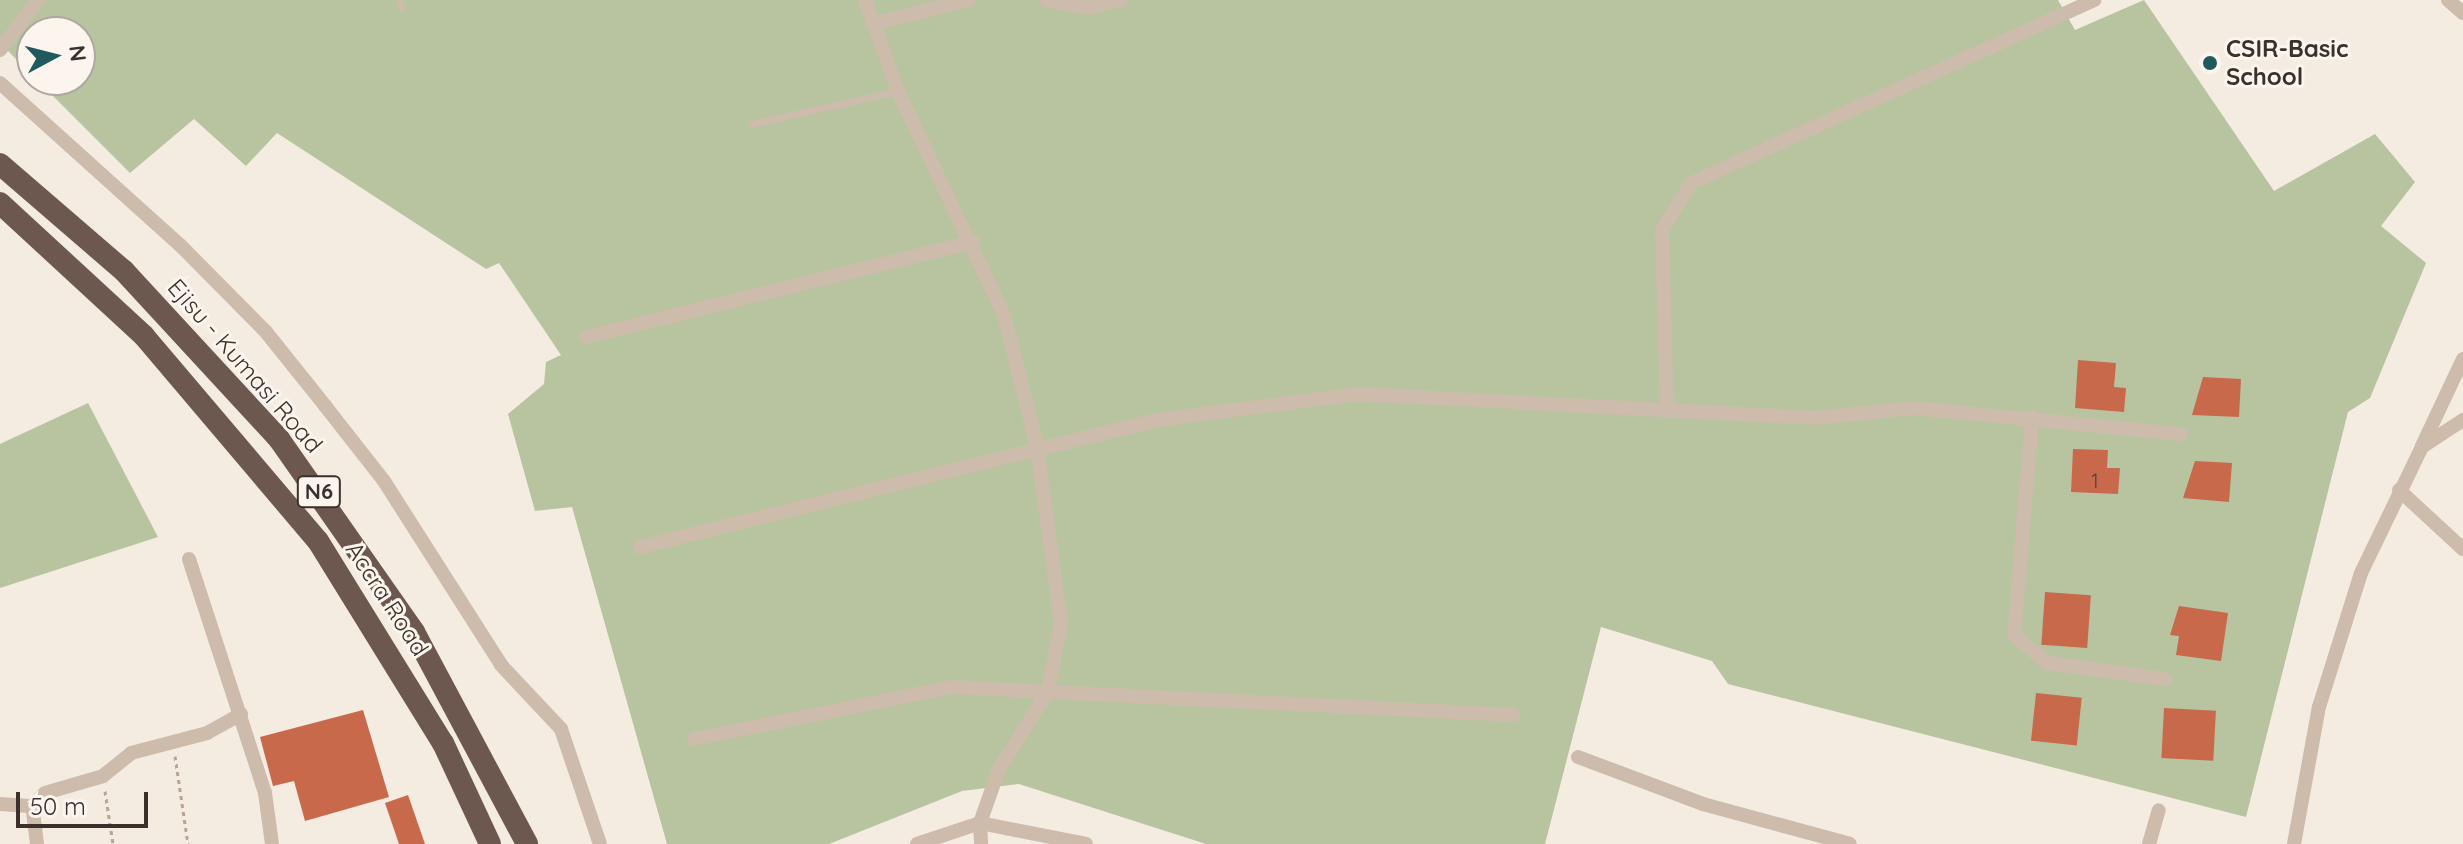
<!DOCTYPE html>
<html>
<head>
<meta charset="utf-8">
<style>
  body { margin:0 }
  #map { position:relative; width:2463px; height:844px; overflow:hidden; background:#f4ebe1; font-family:Quicksand,sans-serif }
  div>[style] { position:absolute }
  .green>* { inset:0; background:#b8c4a0 }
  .building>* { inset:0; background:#c8694b; transform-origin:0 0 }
  .path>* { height:3px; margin-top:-1.5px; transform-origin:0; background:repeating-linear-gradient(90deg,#b9a596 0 4px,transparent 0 8px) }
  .service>* { height:7px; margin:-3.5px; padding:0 3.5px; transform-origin:3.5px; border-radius:3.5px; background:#cdbbac }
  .minor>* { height:14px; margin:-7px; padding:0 7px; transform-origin:7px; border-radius:7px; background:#cdbbac }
  .trunk>* { height:22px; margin:-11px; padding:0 11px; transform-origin:11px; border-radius:11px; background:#6c584f }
  .dots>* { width:22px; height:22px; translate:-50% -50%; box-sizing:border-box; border:4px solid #fbf5ee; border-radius:50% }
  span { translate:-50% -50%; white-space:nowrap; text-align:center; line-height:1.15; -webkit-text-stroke:6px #fbf5ee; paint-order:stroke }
  .number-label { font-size:20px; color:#5e3e33 }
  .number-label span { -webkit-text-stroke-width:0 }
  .shield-label span { padding:2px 6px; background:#fbf5ee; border:2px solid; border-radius:6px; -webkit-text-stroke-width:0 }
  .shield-label { font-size:22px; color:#3b302b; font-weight:700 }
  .poi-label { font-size:24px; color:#3b302b; font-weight:700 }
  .left { translate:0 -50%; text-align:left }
  .street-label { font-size:24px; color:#3b302b }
  .north { position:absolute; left:16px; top:16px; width:80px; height:80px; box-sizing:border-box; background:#fbf5ee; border:2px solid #aea6a0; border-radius:50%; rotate:83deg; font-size:22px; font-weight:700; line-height:32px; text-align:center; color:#3b302b }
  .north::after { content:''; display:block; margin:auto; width:28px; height:36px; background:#1f5a5e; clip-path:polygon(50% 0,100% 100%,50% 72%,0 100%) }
  .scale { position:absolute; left:16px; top:792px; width:132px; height:36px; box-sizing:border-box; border:4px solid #3b302b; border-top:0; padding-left:10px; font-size:24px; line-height:28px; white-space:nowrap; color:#3b302b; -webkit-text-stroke:6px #fbf5ee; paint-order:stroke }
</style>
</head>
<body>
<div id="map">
  <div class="green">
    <div style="clip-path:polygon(0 0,2058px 0,2075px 30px,2144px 0,2274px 191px,2375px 134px,2415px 182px,2381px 226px,2426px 263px,2370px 398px,2348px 412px,2246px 817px,1728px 684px,1712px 661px,1601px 627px,1545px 844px,1206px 844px,1019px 784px,962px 791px,829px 844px,667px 844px,572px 507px,535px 511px,508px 414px,544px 384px,546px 362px,561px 355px,499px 263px,486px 269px,277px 133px,246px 166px,194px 119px,130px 173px,37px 80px,80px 80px,80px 32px,32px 32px,32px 75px,0 43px)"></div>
    <div style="clip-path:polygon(88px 403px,158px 537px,0 588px,0 444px)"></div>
  </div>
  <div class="building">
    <div style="clip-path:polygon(2078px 360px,2116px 363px,2114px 387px,2126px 388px,2124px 412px,2075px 408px)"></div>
    <div style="clip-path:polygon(2203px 377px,2241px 379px,2239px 417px,2192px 415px)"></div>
    <div style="clip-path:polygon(2073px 449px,2108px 450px,2107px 468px,2120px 468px,2118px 494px,2071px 492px)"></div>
    <div style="clip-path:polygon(2195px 461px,2232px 463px,2229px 502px,2183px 498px)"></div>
    <div style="left:2045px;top:592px;width:46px;height:53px;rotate:4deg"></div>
    <div style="clip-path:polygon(2179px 606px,2228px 613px,2221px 661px,2176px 655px,2179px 636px,2170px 635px)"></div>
    <div style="left:2036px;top:693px;width:46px;height:48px;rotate:6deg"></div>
    <div style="left:2164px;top:708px;width:52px;height:50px;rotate:3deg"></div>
    <div style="clip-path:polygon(363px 710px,389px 797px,305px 821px,294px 781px,273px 786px,260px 737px)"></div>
    <div style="clip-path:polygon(408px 795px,425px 844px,399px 844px,385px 803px)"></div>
  </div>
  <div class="path">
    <div style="left:175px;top:756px;width:89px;rotate:81.6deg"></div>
    <div style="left:105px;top:791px;width:54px;rotate:81.4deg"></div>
  </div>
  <div class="service">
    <div style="left:400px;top:0;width:7px;rotate:82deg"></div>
    <div style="left:751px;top:124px;width:151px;rotate:-12.7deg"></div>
  </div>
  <div class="minor">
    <div style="left:865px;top:0;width:97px;rotate:70.1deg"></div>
    <div style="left:898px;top:91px;width:248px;rotate:64.7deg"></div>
    <div style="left:1004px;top:315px;width:135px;rotate:75.9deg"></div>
    <div style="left:1037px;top:446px;width:180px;rotate:82.3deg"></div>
    <div style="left:1061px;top:624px;width:68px;rotate:101deg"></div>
    <div style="left:1048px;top:691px;width:92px;rotate:122.1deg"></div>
    <div style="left:999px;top:769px;width:57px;rotate:109.4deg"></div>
    <div style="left:980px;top:823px;width:21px;rotate:87deg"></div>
    <div style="left:1046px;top:0;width:43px;rotate:10.8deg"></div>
    <div style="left:1088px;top:8px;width:34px;rotate:-14deg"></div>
    <div style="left:2448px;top:0;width:20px;rotate:41deg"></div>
    <div style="left:872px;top:24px;width:100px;rotate:-13.9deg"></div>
    <div style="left:0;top:50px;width:63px;rotate:-52.8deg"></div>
    <div style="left:0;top:83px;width:242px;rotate:42deg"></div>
    <div style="left:180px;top:245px;width:122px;rotate:45.3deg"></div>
    <div style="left:266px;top:332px;width:96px;rotate:51.3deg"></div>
    <div style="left:326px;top:407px;width:94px;rotate:51.9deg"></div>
    <div style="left:384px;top:481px;width:218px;rotate:57.5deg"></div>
    <div style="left:501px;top:665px;width:88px;rotate:46.8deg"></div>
    <div style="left:561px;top:729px;width:121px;rotate:71.3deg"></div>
    <div style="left:586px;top:337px;width:399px;rotate:-13.8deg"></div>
    <div style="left:1667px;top:411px;width:181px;rotate:-91.6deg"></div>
    <div style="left:1662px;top:230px;width:55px;rotate:-58.3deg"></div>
    <div style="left:1691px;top:183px;width:443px;rotate:-24.4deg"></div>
    <div style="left:2032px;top:417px;width:219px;rotate:94.7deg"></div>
    <div style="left:2014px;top:635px;width:43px;rotate:40.3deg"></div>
    <div style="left:2047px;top:663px;width:119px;rotate:7.7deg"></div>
    <div style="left:2422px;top:446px;width:96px;rotate:-64.8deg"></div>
    <div style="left:2399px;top:490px;width:87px;rotate:42.7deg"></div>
    <div style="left:640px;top:547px;width:532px;rotate:-13.8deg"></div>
    <div style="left:1157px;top:420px;width:203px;rotate:-7.4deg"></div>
    <div style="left:1358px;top:394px;width:458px;rotate:3deg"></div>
    <div style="left:1815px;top:418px;width:100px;rotate:-5.8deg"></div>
    <div style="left:1914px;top:408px;width:268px;rotate:5.6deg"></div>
    <div style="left:189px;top:559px;width:246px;rotate:72deg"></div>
    <div style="left:265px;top:793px;width:51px;rotate:82.2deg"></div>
    <div style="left:694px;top:739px;width:264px;rotate:-11.4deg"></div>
    <div style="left:953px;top:687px;width:561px;rotate:2.86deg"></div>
    <div style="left:1578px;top:757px;width:134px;rotate:20.6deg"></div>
    <div style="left:1703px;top:804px;width:152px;rotate:15.2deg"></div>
    <div style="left:0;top:804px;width:32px;rotate:4deg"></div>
    <div style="left:37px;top:844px;width:38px;rotate:-97deg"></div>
    <div style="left:32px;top:806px;width:18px;rotate:-45deg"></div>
    <div style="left:45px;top:793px;width:60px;rotate:-16.3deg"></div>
    <div style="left:103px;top:776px;width:36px;rotate:-39deg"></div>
    <div style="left:131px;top:753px;width:79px;rotate:-14.7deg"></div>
    <div style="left:207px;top:733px;width:39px;rotate:-29deg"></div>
    <div style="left:917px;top:844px;width:66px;rotate:-18.4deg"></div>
    <div style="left:980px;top:823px;width:108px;rotate:11.2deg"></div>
    <div style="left:2149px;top:844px;width:35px;rotate:-74deg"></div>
    <div style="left:2294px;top:844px;width:139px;rotate:-79.7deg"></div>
    <div style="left:2319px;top:707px;width:140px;rotate:-72.6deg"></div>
    <div style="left:2361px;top:573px;width:140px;rotate:-64.2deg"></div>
    <div style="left:2422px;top:447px;width:49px;rotate:-33.4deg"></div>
  </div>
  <div class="trunk">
    <div style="left:0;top:164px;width:164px;rotate:40.8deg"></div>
    <div style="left:124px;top:271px;width:229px;rotate:47.3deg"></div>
    <div style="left:279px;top:439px;width:236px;rotate:55deg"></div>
    <div style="left:414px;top:632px;width:240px;rotate:61.9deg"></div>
    <div style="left:0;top:203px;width:196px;rotate:42.7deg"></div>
    <div style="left:144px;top:336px;width:269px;rotate:49.7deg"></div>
    <div style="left:318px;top:541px;width:238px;rotate:58.3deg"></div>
    <div style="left:443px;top:743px;width:111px;rotate:65deg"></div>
  </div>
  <div class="dots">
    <div style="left:2210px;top:63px;background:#1f5a5e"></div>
  </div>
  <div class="number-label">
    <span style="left:2095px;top:480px">1</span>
  </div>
  <div class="shield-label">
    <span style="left:319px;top:492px">N6</span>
  </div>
  <div class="poi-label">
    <span class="left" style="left:2226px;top:63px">CSIR-Basic<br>School</span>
  </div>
  <div class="street-label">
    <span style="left:245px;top:366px;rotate:49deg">Ejisu - Kumasi Road</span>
    <span style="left:387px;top:599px;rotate:57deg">Accra Road</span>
  </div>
  <div class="north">N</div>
  <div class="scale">50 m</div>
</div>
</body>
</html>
